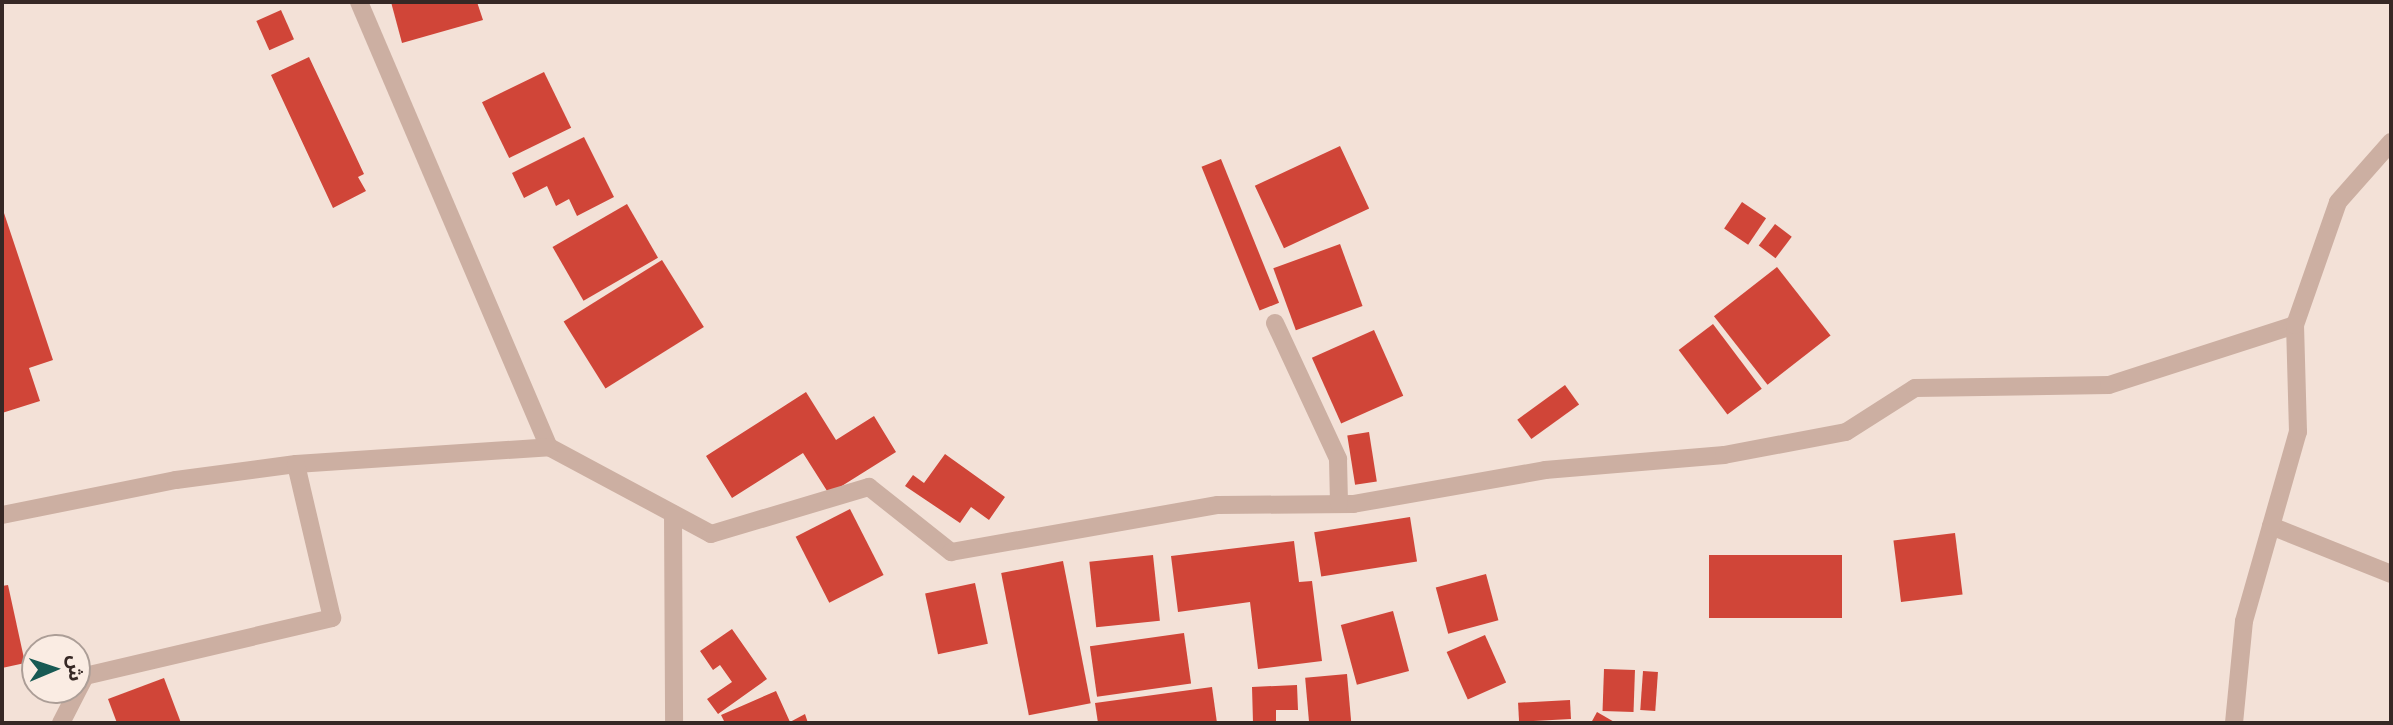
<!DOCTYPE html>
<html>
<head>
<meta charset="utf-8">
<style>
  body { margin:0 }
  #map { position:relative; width:2393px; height:725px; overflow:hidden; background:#f3e1d7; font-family:Montserrat,"Noto Sans Arabic",sans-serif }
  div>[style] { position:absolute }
  .building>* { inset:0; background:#d04538; transform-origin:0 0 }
  .minor>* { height:18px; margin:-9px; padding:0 9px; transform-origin:9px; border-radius:9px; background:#ccafa2 }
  span { translate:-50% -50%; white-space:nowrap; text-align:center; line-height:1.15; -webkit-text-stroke:6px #faece3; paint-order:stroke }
  .frame { position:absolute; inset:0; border:4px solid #362825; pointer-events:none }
  .north { position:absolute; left:21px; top:634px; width:70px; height:70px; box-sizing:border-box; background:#faece3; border:2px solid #ac9e97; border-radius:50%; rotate:88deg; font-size:19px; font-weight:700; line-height:28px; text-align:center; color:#362825 }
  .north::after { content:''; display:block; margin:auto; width:24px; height:32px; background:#185a54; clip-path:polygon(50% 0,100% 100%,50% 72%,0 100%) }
</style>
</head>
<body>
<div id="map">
  <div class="building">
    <div style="clip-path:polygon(391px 2px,477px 2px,483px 20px,402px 43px)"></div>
    <div style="left:281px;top:10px;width:32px;height:27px;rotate:66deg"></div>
    <div style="clip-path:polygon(309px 57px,364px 174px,358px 177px,366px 191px,333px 208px,271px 75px)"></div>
    <div style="left:544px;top:72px;width:62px;height:69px;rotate:64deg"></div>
    <div style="clip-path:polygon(584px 137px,614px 197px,577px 216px,569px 199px,556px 206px,547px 186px,524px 198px,512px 173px)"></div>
    <div style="left:1340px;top:146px;width:69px;height:94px;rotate:65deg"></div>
    <div style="left:1221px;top:159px;width:155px;height:21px;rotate:68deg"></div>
    <div style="left:1742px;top:202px;width:29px;height:32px;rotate:34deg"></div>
    <div style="left:627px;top:204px;width:62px;height:86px;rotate:60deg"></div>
    <div style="clip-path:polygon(2px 207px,53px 360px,29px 368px,40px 401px,2px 413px)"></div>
    <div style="left:1775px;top:224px;width:21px;height:27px;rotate:37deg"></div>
    <div style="left:1340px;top:244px;width:66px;height:71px;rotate:70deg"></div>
    <div style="left:662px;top:260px;width:79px;height:116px;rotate:58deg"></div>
    <div style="left:1777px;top:267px;width:87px;height:80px;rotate:52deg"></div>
    <div style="left:1713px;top:324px;width:81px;height:43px;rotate:53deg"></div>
    <div style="left:1374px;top:330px;width:72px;height:68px;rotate:66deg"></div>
    <div style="left:1565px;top:385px;width:24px;height:59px;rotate:54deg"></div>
    <div style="clip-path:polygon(806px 392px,836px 440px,874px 416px,896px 452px,829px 494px,803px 453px,732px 498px,706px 456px)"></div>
    <div style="left:1369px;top:432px;width:50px;height:22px;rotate:81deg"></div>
    <div style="clip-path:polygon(945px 454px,1005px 497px,989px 520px,971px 507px,960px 523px,905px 486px,913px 475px,924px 483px)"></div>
    <div style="left:850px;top:509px;width:74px;height:61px;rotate:63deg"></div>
    <div style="left:1410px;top:517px;width:45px;height:97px;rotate:81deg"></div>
    <div style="left:1955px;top:533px;width:62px;height:62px;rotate:83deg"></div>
    <div style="clip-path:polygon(1294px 541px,1299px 582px,1312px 581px,1322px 661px,1258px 669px,1250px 602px,1178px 612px,1171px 556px)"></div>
    <div style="left:1153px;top:555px;width:66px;height:64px;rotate:84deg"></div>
    <div style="left:1709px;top:555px;width:133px;height:63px"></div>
    <div style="left:1063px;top:561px;width:145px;height:63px;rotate:79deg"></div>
    <div style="left:1486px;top:574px;width:48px;height:52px;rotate:75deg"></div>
    <div style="left:975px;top:583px;width:62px;height:51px;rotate:78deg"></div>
    <div style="clip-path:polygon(8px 585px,25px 663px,2px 668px,2px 586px)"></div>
    <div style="left:1393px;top:611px;width:62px;height:54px;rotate:75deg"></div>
    <div style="clip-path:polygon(732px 629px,767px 679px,718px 714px,707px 699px,732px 682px,720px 665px,713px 670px,700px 651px)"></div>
    <div style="left:1184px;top:633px;width:51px;height:95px;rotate:82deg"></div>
    <div style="left:1485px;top:635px;width:52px;height:42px;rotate:66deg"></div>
    <div style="left:1604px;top:669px;width:31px;height:42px;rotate:2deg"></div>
    <div style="left:1643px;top:671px;width:15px;height:39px;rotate:4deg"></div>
    <div style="left:1347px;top:674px;width:49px;height:42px;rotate:85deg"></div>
    <div style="clip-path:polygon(164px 678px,181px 723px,117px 723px,108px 699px)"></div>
    <div style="clip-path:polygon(1297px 685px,1298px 710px,1276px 710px,1276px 723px,1253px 723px,1252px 687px)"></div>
    <div style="clip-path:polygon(1212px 687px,1217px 723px,1098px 723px,1095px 703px)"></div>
    <div style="clip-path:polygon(776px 691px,790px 722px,805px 714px,808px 723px,725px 723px,721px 715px)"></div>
    <div style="left:1570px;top:700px;width:19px;height:52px;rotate:87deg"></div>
    <div style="clip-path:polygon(1597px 712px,1616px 723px,1591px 723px)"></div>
  </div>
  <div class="minor">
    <div style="left:359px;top:2px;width:484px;rotate:66.9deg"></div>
    <div style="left:549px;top:447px;width:184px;rotate:28.2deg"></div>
    <div style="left:711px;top:534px;width:165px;rotate:-16.6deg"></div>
    <div style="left:869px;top:487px;width:105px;rotate:38.4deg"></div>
    <div style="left:951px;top:552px;width:271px;rotate:-10deg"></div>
    <div style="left:1218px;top:505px;width:135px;rotate:-0.4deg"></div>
    <div style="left:1353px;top:504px;width:195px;rotate:-10deg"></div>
    <div style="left:1545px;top:470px;width:180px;rotate:-4.8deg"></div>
    <div style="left:1724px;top:455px;width:124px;rotate:-10.7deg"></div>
    <div style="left:1846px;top:432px;width:82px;rotate:-32.5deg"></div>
    <div style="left:1915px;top:388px;width:194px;rotate:-0.9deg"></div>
    <div style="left:2109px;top:385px;width:195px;rotate:-17.9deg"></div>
    <div style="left:1275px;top:323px;width:150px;rotate:65.1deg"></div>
    <div style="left:1338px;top:459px;width:45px;rotate:88.7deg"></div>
    <div style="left:673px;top:514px;width:209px;rotate:89.7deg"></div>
    <div style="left:2px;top:515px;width:177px;rotate:-11.4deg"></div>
    <div style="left:176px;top:480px;width:121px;rotate:-7.6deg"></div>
    <div style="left:296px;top:464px;width:254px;rotate:-3.8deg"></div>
    <div style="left:2271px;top:526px;width:129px;rotate:21.8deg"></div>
    <div style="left:61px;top:723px;width:53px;rotate:-62.9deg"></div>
    <div style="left:85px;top:676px;width:254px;rotate:-13.2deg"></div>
    <div style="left:332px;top:618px;width:158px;rotate:-103.2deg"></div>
    <div style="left:2234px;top:723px;width:102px;rotate:-84.4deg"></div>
    <div style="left:2244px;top:621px;width:197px;rotate:-74.1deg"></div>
    <div style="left:2298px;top:432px;width:107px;rotate:-91.6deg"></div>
    <div style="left:2295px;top:325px;width:130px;rotate:-70.7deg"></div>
    <div style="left:2338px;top:202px;width:80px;rotate:-48.5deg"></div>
  </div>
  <div class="frame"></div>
  <div class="north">ش</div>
</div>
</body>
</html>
